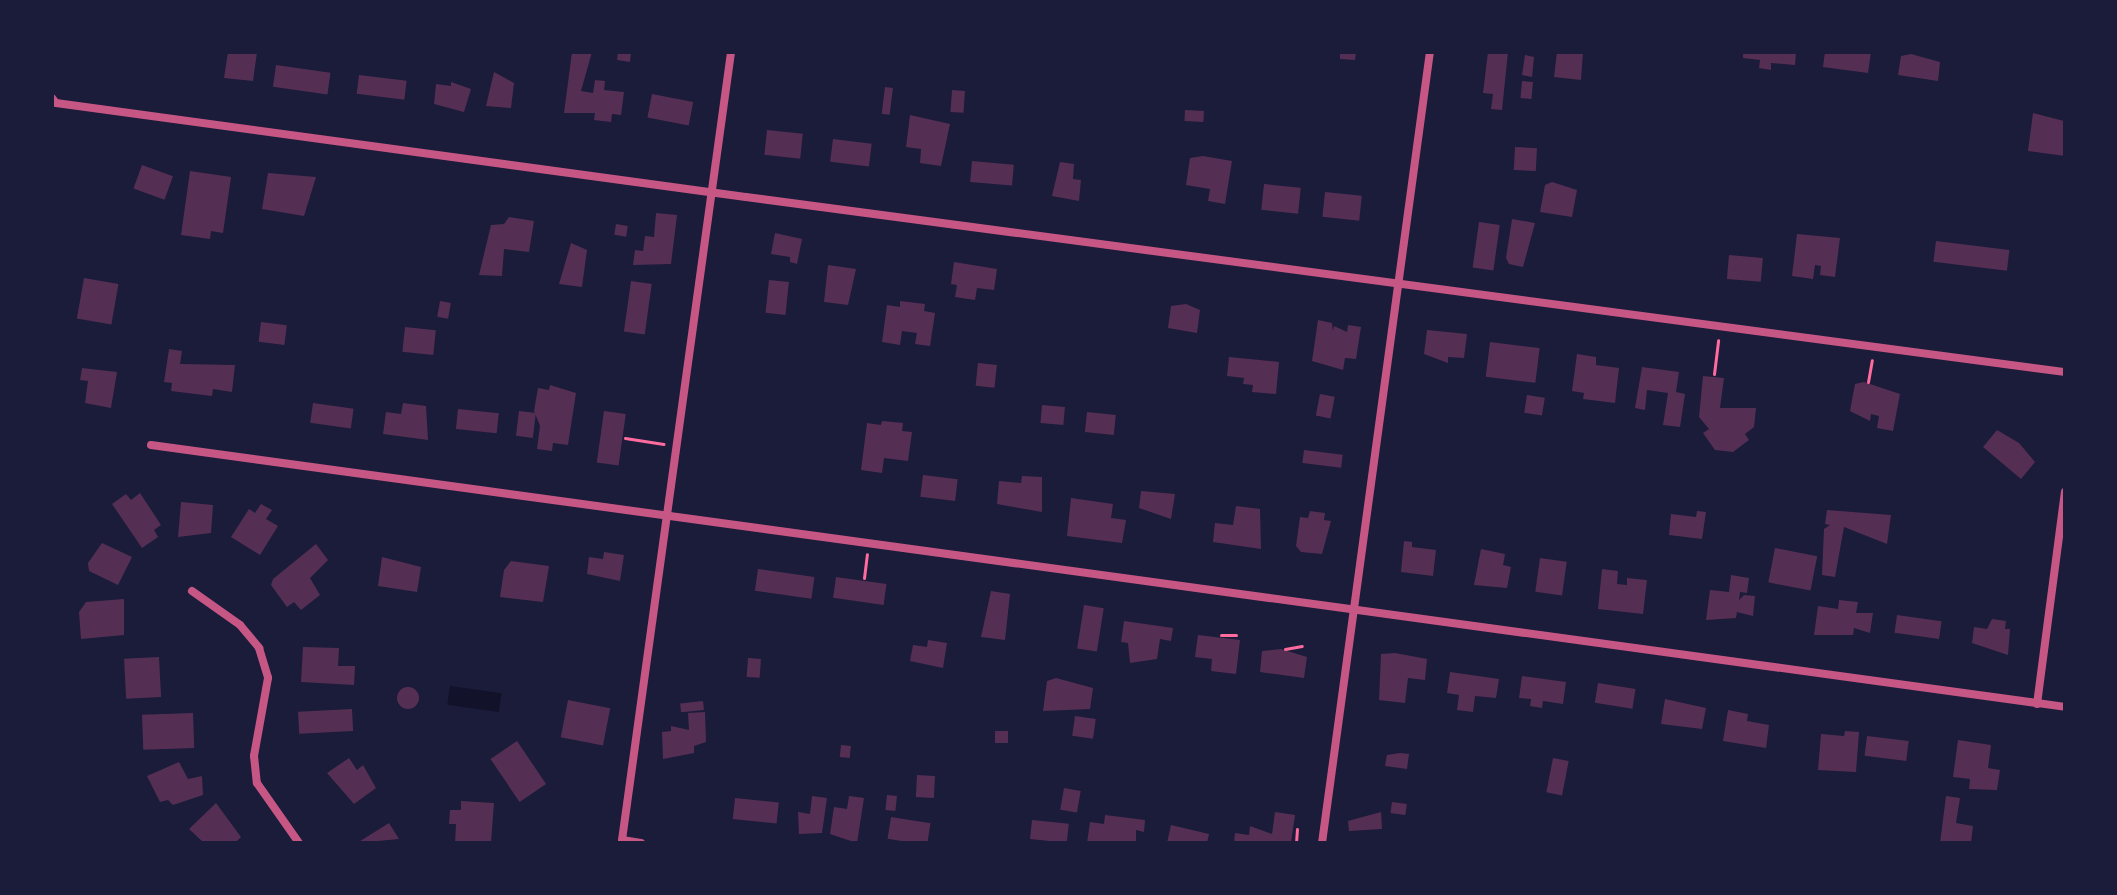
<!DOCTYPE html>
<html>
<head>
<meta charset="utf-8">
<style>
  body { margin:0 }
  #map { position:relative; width:2117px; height:895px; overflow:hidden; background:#1b1b3a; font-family:Signika,sans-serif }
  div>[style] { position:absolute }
  .water>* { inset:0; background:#12122b; transform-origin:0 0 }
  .building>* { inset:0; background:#542f53; transform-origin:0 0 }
  .round { border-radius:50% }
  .path>* { height:3px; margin:-1.5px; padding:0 1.5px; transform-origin:1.5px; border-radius:1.5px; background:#ff6b9d }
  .minor>* { height:8px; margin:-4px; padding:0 4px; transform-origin:4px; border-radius:4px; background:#c65784 }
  span { translate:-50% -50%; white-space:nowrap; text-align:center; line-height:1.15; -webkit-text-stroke:8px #1b1b3a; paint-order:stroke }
  .frame { position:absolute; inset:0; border:54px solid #1b1b3a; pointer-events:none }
</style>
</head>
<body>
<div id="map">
  <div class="water">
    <div style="left:450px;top:686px;width:52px;height:19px;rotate:8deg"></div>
  </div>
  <div class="building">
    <div style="clip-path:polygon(228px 52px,257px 52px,253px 81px,224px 78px)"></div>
    <div style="clip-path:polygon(572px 52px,592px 52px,581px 91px,593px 93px,595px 80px,605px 81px,604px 90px,624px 92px,621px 115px,612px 114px,611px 122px,594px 120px,595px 113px,564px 113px)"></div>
    <div style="clip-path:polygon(618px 52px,631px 52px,630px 62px,617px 60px)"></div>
    <div style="clip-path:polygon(1340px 52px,1356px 52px,1355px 60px,1340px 59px)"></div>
    <div style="clip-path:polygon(1488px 52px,1508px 52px,1502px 110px,1491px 109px,1493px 94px,1483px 93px)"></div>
    <div style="clip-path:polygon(1557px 52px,1583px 52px,1581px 80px,1554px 77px)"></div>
    <div style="clip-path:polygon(1743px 52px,1796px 52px,1795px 65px,1771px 63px,1771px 70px,1759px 68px,1760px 60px,1743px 58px)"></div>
    <div style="clip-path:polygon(1825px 52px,1871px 52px,1868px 73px,1823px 67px)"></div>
    <div style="clip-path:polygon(1911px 54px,1940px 62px,1938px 81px,1898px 75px,1901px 56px)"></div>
    <div style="clip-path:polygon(1525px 55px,1534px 57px,1532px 77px,1522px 75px)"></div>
    <div style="left:276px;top:65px;width:55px;height:22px;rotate:8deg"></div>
    <div style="clip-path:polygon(494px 72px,514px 83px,511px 108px,486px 106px)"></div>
    <div style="left:359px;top:75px;width:48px;height:19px;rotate:7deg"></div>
    <div style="left:1522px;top:81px;width:11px;height:17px;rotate:5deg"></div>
    <div style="clip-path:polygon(451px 82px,471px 89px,464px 112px,434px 104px,436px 84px,451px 86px)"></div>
    <div style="left:885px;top:87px;width:8px;height:27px;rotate:7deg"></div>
    <div style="left:952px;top:90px;width:13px;height:22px;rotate:4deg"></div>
    <div style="left:652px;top:94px;width:42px;height:24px;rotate:11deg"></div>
    <div style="left:1185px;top:110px;width:19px;height:11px;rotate:3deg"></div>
    <div style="clip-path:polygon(2033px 113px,2064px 121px,2065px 156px,2028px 151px)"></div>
    <div style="clip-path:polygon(910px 115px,950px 124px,941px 166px,920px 163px,921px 149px,906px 147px)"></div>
    <div style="left:767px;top:130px;width:36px;height:25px;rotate:6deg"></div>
    <div style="left:833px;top:139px;width:39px;height:23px;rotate:7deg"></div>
    <div style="left:1515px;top:147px;width:22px;height:23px;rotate:3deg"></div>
    <div style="clip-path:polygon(1203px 156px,1232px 161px,1225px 204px,1208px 201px,1210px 189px,1186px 185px,1190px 158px)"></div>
    <div style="left:972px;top:161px;width:42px;height:21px;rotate:5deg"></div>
    <div style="clip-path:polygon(1060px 162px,1074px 164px,1073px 179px,1081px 180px,1079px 201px,1052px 196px)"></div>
    <div style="left:142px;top:165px;width:33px;height:25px;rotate:20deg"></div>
    <div style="clip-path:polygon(190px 171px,231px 177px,223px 233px,211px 231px,210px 239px,181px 235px)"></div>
    <div style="clip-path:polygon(268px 173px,316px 177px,304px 216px,262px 209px)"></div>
    <div style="clip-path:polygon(1552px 182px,1577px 190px,1572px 217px,1540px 212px,1545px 185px)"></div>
    <div style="left:1264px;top:184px;width:37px;height:26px;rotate:6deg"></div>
    <div style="left:1325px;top:192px;width:37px;height:25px;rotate:6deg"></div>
    <div style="clip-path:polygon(656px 213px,677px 215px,671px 264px,633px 265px,635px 250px,643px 251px,645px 236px,654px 237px)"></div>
    <div style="clip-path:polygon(509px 217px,534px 221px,529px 252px,504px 249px,502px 276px,479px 275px,491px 225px,504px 224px)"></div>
    <div style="clip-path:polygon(1512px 219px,1535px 223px,1523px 267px,1509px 264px,1506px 258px)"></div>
    <div style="left:1479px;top:222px;width:21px;height:46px;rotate:8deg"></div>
    <div style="left:616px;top:224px;width:12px;height:11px;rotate:9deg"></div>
    <div style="clip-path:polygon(775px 233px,802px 239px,797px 264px,790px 262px,790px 257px,771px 254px)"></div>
    <div style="clip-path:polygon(1797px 234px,1840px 238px,1835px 277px,1820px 275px,1821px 266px,1815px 265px,1813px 279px,1792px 276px)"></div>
    <div style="left:1936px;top:241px;width:74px;height:21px;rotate:7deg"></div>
    <div style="clip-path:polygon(571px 243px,587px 250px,582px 287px,559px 284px)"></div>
    <div style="left:1729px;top:255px;width:34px;height:24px;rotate:5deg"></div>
    <div style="clip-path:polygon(954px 262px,997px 269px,994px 290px,977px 288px,975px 300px,955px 297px,957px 285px,951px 284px)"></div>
    <div style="clip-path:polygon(828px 265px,856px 269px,848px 305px,824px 302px)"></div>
    <div style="left:84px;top:278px;width:35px;height:41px;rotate:10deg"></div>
    <div style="left:769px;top:280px;width:20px;height:33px;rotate:6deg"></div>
    <div style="left:631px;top:281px;width:21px;height:51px;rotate:8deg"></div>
    <div style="left:440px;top:301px;width:11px;height:16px;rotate:10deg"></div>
    <div style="clip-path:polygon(900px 301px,925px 304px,924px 311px,935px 313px,930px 346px,915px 344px,917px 333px,902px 331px,900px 345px,882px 342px,887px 305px,900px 307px)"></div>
    <div style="clip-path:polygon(1186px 304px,1200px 310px,1197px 333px,1168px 328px,1171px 306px)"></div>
    <div style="clip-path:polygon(1318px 320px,1332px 323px,1333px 331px,1334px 326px,1347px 332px,1348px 325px,1361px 327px,1356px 359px,1345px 358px,1343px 370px,1312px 361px)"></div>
    <div style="left:261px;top:322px;width:26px;height:20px;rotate:7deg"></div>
    <div style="left:405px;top:327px;width:31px;height:25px;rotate:6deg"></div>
    <div style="clip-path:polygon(1427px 330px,1467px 334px,1464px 358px,1448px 357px,1448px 363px,1424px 354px)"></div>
    <div style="left:1490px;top:342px;width:50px;height:35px;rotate:7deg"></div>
    <div style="clip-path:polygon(169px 349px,182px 351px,180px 364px,235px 365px,232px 392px,213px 389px,212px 396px,171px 391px,172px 383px,164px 382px)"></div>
    <div style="clip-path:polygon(1577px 354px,1596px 357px,1596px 365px,1619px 368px,1615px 403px,1583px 399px,1584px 393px,1572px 391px)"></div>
    <div style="clip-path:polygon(1229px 357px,1279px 362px,1276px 394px,1252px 392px,1253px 385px,1243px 384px,1244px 378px,1227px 376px)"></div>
    <div style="left:978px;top:363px;width:19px;height:23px;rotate:6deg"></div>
    <div style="clip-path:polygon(1642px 367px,1679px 372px,1676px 392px,1685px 394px,1680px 427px,1663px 425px,1668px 393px,1647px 390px,1645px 410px,1635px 408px)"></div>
    <div style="clip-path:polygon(82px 368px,117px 372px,111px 408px,85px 403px,88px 381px,80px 380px)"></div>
    <div style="clip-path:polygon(1703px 376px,1724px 378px,1720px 408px,1756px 408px,1754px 427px,1745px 434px,1749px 440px,1733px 452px,1715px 450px,1703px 433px,1709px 429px,1699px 417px)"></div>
    <div style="clip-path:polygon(1864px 382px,1900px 394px,1893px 431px,1877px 428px,1879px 416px,1871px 414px,1870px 421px,1850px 411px,1855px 384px)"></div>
    <div style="clip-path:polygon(550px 385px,576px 393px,568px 445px,553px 443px,552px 451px,537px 449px,540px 426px,534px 411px,538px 388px,549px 390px)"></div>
    <div style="left:1320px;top:394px;width:15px;height:22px;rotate:11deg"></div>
    <div style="left:1527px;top:395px;width:18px;height:18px;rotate:9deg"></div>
    <div style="left:313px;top:403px;width:41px;height:20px;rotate:8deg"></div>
    <div style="clip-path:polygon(403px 403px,426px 406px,428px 440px,383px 434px,386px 412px,401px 414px)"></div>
    <div style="left:1042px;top:405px;width:23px;height:18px;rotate:5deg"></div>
    <div style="left:458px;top:409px;width:41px;height:20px;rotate:6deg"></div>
    <div style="left:519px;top:411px;width:17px;height:25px;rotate:7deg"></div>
    <div style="left:604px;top:411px;width:22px;height:52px;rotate:8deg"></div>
    <div style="left:1087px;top:412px;width:29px;height:20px;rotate:6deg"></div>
    <div style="clip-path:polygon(882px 421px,903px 423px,902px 431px,912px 432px,908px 461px,884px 458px,882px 473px,861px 470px,867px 423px,881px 425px)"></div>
    <div style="clip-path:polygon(1997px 430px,2019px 443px,2035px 462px,2021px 479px,1983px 447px)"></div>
    <div style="left:1304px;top:450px;width:39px;height:13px;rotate:7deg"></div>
    <div style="left:923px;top:475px;width:35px;height:22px;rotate:7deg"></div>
    <div style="clip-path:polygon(1022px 476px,1042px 477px,1042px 512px,997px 504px,999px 481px,1021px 483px)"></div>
    <div style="clip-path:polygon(1141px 491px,1175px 494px,1171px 519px,1139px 508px)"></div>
    <div style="clip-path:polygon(140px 493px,161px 525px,154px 530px,158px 537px,142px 548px,112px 504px,126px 494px,131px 500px)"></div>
    <div style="clip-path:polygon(1071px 498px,1113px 504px,1111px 518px,1126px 520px,1122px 543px,1067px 536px)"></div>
    <div style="clip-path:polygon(181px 502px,213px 505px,211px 533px,178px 537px)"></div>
    <div style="clip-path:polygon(261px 504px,272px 510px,266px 519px,278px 526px,260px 555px,231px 537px,249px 509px,255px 513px)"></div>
    <div style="clip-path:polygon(1236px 506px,1260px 509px,1261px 549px,1213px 542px,1215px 523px,1233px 525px)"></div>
    <div style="clip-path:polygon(1827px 510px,1891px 515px,1887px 544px,1844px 527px,1835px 577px,1822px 575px,1824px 529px,1830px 525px,1825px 524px)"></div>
    <div style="clip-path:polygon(1310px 511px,1325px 513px,1324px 520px,1331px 521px,1322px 554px,1301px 552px,1296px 546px,1300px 517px,1308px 518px)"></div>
    <div style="clip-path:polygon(1697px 511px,1706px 512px,1702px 539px,1669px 535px,1671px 514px,1696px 517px)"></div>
    <div style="clip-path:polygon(1404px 541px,1412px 542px,1412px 547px,1436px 550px,1433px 576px,1401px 572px)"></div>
    <div style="clip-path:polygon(102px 543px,132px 557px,118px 585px,89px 571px,88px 563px)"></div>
    <div style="clip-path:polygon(316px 544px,328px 560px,310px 578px,320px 595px,301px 610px,294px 602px,287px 607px,271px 585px,273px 579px)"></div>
    <div style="left:1775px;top:548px;width:43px;height:35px;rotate:11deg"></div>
    <div style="clip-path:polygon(1481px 549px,1505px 554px,1503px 565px,1511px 567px,1507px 588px,1474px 585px)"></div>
    <div style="clip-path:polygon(604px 552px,624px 555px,620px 581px,587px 574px,589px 557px,603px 559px)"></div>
    <div style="clip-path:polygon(382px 557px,421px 567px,417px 592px,378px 586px)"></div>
    <div style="left:1540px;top:558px;width:27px;height:34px;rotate:8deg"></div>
    <div style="clip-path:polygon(511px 561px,549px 566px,543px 602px,500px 597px,504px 570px)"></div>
    <div style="left:758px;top:569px;width:57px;height:22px;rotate:8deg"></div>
    <div style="clip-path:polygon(1602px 569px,1618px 571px,1617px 584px,1627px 585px,1627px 578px,1647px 580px,1643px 614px,1598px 609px)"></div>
    <div style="clip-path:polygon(1731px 575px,1749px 578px,1747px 593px,1740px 592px,1739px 600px,1744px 595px,1755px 596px,1753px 616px,1737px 612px,1736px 618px,1706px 620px,1710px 590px,1729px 592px)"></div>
    <div style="left:836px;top:577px;width:51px;height:21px;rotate:8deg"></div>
    <div style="clip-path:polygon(991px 591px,1010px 594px,1005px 640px,981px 637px)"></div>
    <div style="clip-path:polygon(124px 599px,124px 635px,81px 639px,79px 612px,86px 602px)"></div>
    <div style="clip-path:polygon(1839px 600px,1858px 602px,1856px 613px,1873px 613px,1870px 633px,1854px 628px,1853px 635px,1814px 635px,1818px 606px,1838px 609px)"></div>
    <div style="left:1084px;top:605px;width:20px;height:44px;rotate:9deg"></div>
    <div style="left:1897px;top:615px;width:45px;height:18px;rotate:8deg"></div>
    <div style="clip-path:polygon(1992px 619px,2006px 621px,2005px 629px,2010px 629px,2008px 655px,1972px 643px,1974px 627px,1987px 629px)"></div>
    <div style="clip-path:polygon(1124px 621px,1173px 628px,1171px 641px,1160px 639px,1157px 659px,1130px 663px,1128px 643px,1121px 642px)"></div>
    <div style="clip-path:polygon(1198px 635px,1240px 640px,1236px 674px,1211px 671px,1212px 659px,1195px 657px)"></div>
    <div style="clip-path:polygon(928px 640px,947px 643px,943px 668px,910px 661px,913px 645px,927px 647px)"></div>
    <div style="clip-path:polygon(303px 647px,339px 648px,338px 666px,355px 666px,354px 685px,301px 682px)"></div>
    <div style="clip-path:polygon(1281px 649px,1307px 657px,1304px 678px,1260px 672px,1262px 651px)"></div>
    <div style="clip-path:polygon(1395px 653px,1427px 659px,1425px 680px,1408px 678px,1405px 703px,1379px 700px,1381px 654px)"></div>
    <div style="left:159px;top:657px;width:40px;height:35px;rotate:87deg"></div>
    <div style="left:748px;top:658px;width:13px;height:19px;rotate:4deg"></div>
    <div style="clip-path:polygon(1450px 672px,1499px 679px,1496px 698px,1475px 696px,1473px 712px,1457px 710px,1459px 695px,1447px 693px)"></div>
    <div style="clip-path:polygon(1522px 676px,1566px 682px,1563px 704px,1543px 701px,1542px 708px,1530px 706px,1531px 699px,1519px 698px)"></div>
    <div style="clip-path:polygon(1056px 678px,1093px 688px,1090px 709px,1043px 711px,1047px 681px)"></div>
    <div style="left:1598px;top:683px;width:38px;height:20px;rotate:9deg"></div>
    <div class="round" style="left:397px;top:687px;width:22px;height:22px"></div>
    <div style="clip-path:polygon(1665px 699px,1706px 708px,1702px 729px,1661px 724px)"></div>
    <div style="left:568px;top:700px;width:43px;height:38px;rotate:11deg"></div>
    <div style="left:703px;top:701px;width:9px;height:23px;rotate:84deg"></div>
    <div style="left:352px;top:709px;width:22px;height:54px;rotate:87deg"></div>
    <div style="clip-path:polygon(1728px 710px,1748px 714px,1747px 721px,1769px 725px,1766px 748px,1723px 741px)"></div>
    <div style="clip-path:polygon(705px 712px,706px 742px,694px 746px,694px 753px,663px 759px,662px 732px,671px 731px,671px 726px,689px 730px,688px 713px)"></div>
    <div style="left:193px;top:713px;width:35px;height:51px;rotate:88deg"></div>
    <div style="left:1075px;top:716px;width:21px;height:20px;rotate:8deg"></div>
    <div style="left:995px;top:731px;width:13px;height:12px"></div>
    <div style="clip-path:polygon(1845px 731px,1859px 732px,1856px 772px,1818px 770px,1821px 734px,1844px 736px)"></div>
    <div style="left:1867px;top:736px;width:42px;height:20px;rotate:7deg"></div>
    <div style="clip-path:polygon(1958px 740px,1991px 745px,1988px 768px,2000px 770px,1997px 790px,1969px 789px,1970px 779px,1953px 777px)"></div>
    <div style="left:517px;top:741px;width:52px;height:32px;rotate:56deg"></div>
    <div style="left:841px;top:745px;width:10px;height:12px;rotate:6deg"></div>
    <div style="clip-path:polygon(1400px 753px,1409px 754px,1407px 769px,1385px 766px,1387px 755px)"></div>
    <div style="clip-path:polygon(349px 758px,357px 770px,363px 765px,376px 788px,354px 804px,327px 773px)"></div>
    <div style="left:1553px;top:758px;width:16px;height:35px;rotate:11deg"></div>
    <div style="clip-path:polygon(179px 762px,188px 779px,202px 776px,203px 795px,173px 805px,168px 800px,160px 802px,147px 776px)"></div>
    <div style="left:917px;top:775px;width:18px;height:22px;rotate:3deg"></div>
    <div style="left:1064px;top:788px;width:17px;height:22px;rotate:10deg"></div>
    <div style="left:887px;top:795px;width:10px;height:15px;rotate:6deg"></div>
    <div style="clip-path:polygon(812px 796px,827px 798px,822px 833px,799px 834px,798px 812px,810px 814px)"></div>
    <div style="clip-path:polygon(849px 796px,864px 798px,857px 843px,830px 834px,834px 807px,847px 809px)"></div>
    <div style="clip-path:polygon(1946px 796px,1960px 798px,1956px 823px,1973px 826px,1971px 843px,1940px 843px)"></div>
    <div style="left:735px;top:798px;width:44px;height:21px;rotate:6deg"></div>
    <div style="clip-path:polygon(461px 801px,494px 803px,491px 843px,455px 843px,456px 824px,449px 824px,450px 810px,461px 810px)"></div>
    <div style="left:1392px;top:802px;width:15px;height:11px;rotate:8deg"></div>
    <div style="clip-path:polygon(216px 803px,241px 837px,235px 843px,204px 843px,189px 829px)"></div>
    <div style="clip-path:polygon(1275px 812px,1295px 815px,1291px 843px,1234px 843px,1235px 833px,1249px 835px,1250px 826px,1272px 834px)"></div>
    <div style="clip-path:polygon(1381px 812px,1382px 829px,1349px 831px,1348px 821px)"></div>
    <div style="clip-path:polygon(1105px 815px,1145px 820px,1144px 832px,1136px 830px,1136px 843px,1087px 843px,1090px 822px,1104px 824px)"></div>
    <div style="left:891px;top:817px;width:40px;height:22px;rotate:9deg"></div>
    <div style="left:1032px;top:820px;width:37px;height:19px;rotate:6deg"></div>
    <div style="clip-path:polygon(389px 823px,399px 839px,357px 843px)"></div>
    <div style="clip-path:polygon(1171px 825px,1209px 834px,1207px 843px,1167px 843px)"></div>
  </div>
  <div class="path">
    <div style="left:1714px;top:374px;width:34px;rotate:-83deg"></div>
    <div style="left:1868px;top:382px;width:22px;rotate:-80deg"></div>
    <div style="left:625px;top:438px;width:39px;rotate:9deg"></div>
    <div style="left:864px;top:578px;width:24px;rotate:-83deg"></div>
    <div style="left:1221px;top:635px;width:15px"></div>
    <div style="left:1285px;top:649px;width:17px;rotate:-10deg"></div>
    <div style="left:1296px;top:843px;width:14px;rotate:-86deg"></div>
  </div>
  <div class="minor">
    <div style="left:52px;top:98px;width:6px;rotate:51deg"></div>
    <div style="left:56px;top:103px;width:696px;rotate:7.76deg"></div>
    <div style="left:746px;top:197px;width:1331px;rotate:7.56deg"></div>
    <div style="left:151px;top:445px;width:1932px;rotate:7.79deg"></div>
    <div style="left:192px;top:591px;width:59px;rotate:35.3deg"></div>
    <div style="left:240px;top:625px;width:30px;rotate:50deg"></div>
    <div style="left:259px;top:648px;width:31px;rotate:73deg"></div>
    <div style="left:268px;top:678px;width:79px;rotate:100.2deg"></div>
    <div style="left:254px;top:756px;width:27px;rotate:84deg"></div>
    <div style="left:257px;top:783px;width:73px;rotate:55deg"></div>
    <div style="left:2037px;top:704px;width:214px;rotate:-82.5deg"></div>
    <div style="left:641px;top:843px;width:19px;rotate:-171deg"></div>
    <div style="left:622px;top:840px;width:796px;rotate:-82.12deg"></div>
    <div style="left:1322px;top:843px;width:798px;rotate:-82.23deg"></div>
  </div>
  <div class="frame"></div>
</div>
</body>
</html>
